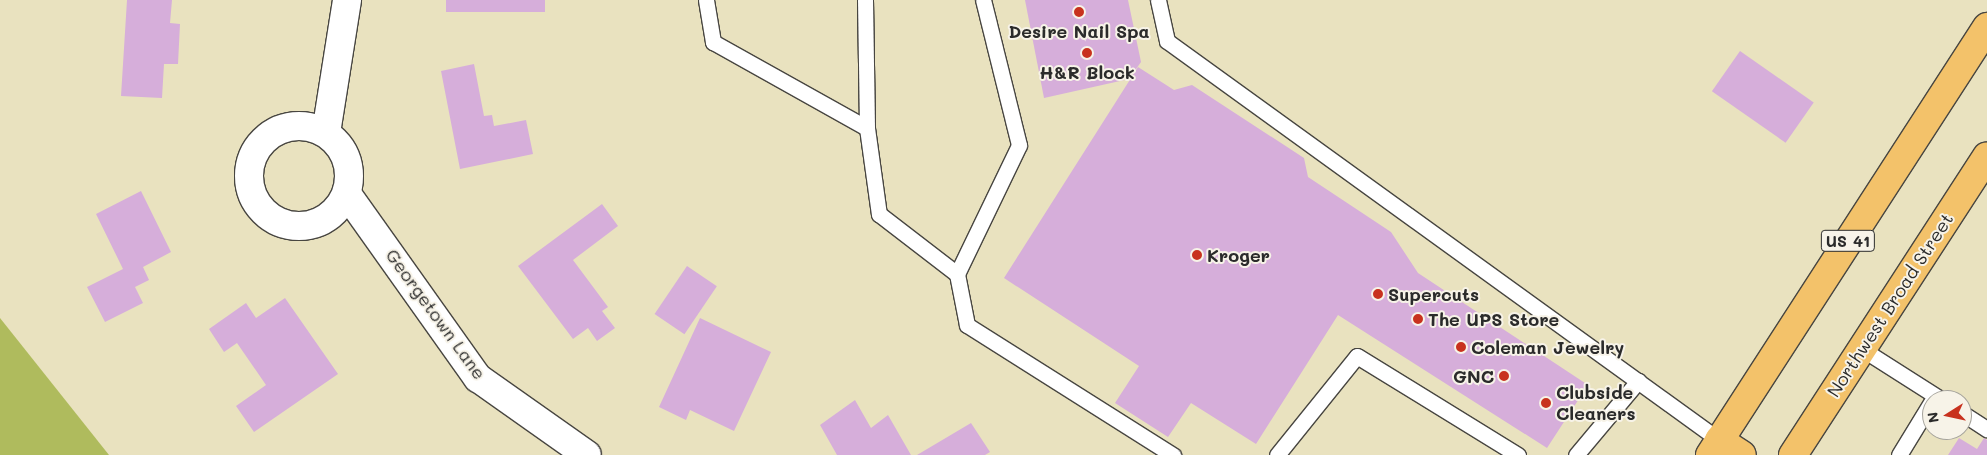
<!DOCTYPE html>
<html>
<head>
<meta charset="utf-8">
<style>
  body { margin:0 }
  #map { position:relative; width:1987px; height:455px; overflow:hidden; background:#e9e2bf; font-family:Mali,sans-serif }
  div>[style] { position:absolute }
  .green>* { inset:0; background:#afbb5d }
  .building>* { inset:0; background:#d6aeda; transform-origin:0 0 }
  .roads { filter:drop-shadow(1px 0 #484641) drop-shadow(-1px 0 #484641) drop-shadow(0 1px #484641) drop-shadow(0 -1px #484641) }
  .lane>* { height:15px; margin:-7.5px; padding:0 7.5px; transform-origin:7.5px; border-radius:7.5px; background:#fff }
  .street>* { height:28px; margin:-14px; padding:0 14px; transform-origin:14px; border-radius:14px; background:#fff }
  .street>.ring { margin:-14px; padding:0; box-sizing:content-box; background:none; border:28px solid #fff; border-radius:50% }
  .primary>* { height:28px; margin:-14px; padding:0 14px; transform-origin:14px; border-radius:14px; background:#f3c26a }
  .dots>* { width:14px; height:14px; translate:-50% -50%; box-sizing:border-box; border:2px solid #f7f3e8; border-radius:50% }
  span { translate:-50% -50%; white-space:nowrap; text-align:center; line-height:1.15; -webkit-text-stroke:4px #f7f3e8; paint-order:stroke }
  .shield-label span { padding:1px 4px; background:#f7f3e8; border:1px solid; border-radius:4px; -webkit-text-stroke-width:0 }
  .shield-label { font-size:16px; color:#2b2b2b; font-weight:700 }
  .poi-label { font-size:18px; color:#2b2b2b; font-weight:700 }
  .left { translate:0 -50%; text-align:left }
  .right { translate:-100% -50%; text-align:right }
  .street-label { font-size:18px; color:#2b2b2b }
  .north { position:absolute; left:1922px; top:390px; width:50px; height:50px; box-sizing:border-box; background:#f7f3e8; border:1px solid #a5a39c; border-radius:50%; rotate:260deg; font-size:14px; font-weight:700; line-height:20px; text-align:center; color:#2b2b2b }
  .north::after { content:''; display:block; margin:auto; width:18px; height:22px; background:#c8321e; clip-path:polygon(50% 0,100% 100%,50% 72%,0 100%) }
</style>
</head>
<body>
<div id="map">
  <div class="green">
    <div style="clip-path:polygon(0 318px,109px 455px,0 455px)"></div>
  </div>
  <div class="building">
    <div style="clip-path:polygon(127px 0,172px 0,170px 23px,180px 24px,178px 64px,164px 64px,162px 98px,121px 96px)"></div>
    <div style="left:446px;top:0;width:99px;height:12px"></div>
    <div style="clip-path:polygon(1025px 0,1128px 0,1141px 62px,1129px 79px,1044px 98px)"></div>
    <div style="left:1740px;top:51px;width:90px;height:49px;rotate:35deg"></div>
    <div style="clip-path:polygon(474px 64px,484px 116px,492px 115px,494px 126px,526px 120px,533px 154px,460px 169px,441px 71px)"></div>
    <div style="clip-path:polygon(1138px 67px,1174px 90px,1192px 85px,1304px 158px,1308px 177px,1391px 232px,1418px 273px,1588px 385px,1547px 448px,1338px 315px,1256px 444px,1191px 403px,1168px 437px,1115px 403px,1139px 366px,1004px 278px)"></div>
    <div style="clip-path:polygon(141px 191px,171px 252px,143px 267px,149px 280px,135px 287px,143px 303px,105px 322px,87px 287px,123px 269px,96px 214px)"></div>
    <div style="clip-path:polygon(602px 204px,618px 226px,573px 260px,608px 307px,602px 311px,615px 328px,597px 341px,588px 328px,573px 339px,518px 266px)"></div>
    <div style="left:687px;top:266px;width:36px;height:58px;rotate:34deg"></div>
    <div style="clip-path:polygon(285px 298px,338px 374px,254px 432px,236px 406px,266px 385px,237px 343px,224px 352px,209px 329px,246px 303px,256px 318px)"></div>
    <div style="clip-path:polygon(700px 318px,771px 352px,734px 431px,690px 410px,686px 420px,659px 407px)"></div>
    <div style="clip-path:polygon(855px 400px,871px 428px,888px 415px,911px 455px,837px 455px,820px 425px)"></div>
    <div style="clip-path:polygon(971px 423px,990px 452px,985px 455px,917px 455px)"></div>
    <div style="clip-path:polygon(1959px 438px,1977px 449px,1984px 438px,1987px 440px,1987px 455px,1948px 455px)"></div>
  </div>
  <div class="roads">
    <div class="lane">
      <div style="left:706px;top:0;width:43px;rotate:80.5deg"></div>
      <div style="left:713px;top:42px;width:176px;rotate:29.2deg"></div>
      <div style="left:867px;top:128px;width:87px;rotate:82.1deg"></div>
      <div style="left:879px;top:214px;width:98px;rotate:37.6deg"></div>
      <div style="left:957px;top:274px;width:143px;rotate:-64.3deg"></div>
      <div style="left:1019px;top:145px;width:149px;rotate:-103.9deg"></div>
      <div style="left:865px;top:0;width:128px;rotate:89.1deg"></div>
      <div style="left:1158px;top:0;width:42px;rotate:77.6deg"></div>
      <div style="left:1167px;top:41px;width:681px;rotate:35.86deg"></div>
      <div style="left:957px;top:274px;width:52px;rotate:78.9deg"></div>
      <div style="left:967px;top:325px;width:244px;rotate:32.3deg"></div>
      <div style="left:1862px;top:349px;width:95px;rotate:32.5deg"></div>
      <div style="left:1962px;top:413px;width:30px;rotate:33deg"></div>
      <div style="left:1277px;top:455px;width:127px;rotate:-51.1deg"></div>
      <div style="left:1357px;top:356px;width:189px;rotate:31.6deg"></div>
      <div style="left:1576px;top:455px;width:97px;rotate:-50deg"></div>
      <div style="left:1899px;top:455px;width:63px;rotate:-58.6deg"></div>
    </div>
    <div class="street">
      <div class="ring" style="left:249px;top:126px;width:72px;height:72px"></div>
      <div style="left:326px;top:133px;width:135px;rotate:-81deg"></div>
      <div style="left:347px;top:194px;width:226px;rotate:54.6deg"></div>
      <div style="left:478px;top:378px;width:133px;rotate:35.2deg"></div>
    </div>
    <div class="primary">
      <div style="left:1719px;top:440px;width:27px;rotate:33deg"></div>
      <div style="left:1710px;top:455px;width:510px;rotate:-57.09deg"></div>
      <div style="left:1793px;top:455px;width:356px;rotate:-57deg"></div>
    </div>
  </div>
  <div class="dots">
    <div style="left:1079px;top:12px;background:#c8321e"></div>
    <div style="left:1087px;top:53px;background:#c8321e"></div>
    <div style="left:1197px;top:255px;background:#c8321e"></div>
    <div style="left:1378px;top:294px;background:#c8321e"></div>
    <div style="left:1418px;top:319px;background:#c8321e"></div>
    <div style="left:1461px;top:347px;background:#c8321e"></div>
    <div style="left:1504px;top:376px;background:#c8321e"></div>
    <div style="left:1546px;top:403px;background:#c8321e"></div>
  </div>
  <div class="shield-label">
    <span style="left:1848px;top:241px">US 41</span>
  </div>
  <div class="poi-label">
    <span style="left:1079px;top:31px">Desire Nail Spa</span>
    <span style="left:1087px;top:72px">H&amp;R Block</span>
    <span class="left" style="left:1207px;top:255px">Kroger</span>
    <span class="left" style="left:1388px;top:294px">Supercuts</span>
    <span class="left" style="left:1428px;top:319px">The UPS Store</span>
    <span class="left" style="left:1471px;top:347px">Coleman Jewelry</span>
    <span class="right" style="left:1494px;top:376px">GNC</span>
    <span class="left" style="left:1556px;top:403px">Clubside<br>Cleaners</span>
  </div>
  <div class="street-label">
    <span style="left:1890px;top:305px;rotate:-57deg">Northwest Broad Street</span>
    <span style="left:436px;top:314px;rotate:54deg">Georgetown Lane</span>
  </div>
  <div class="north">N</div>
</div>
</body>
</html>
